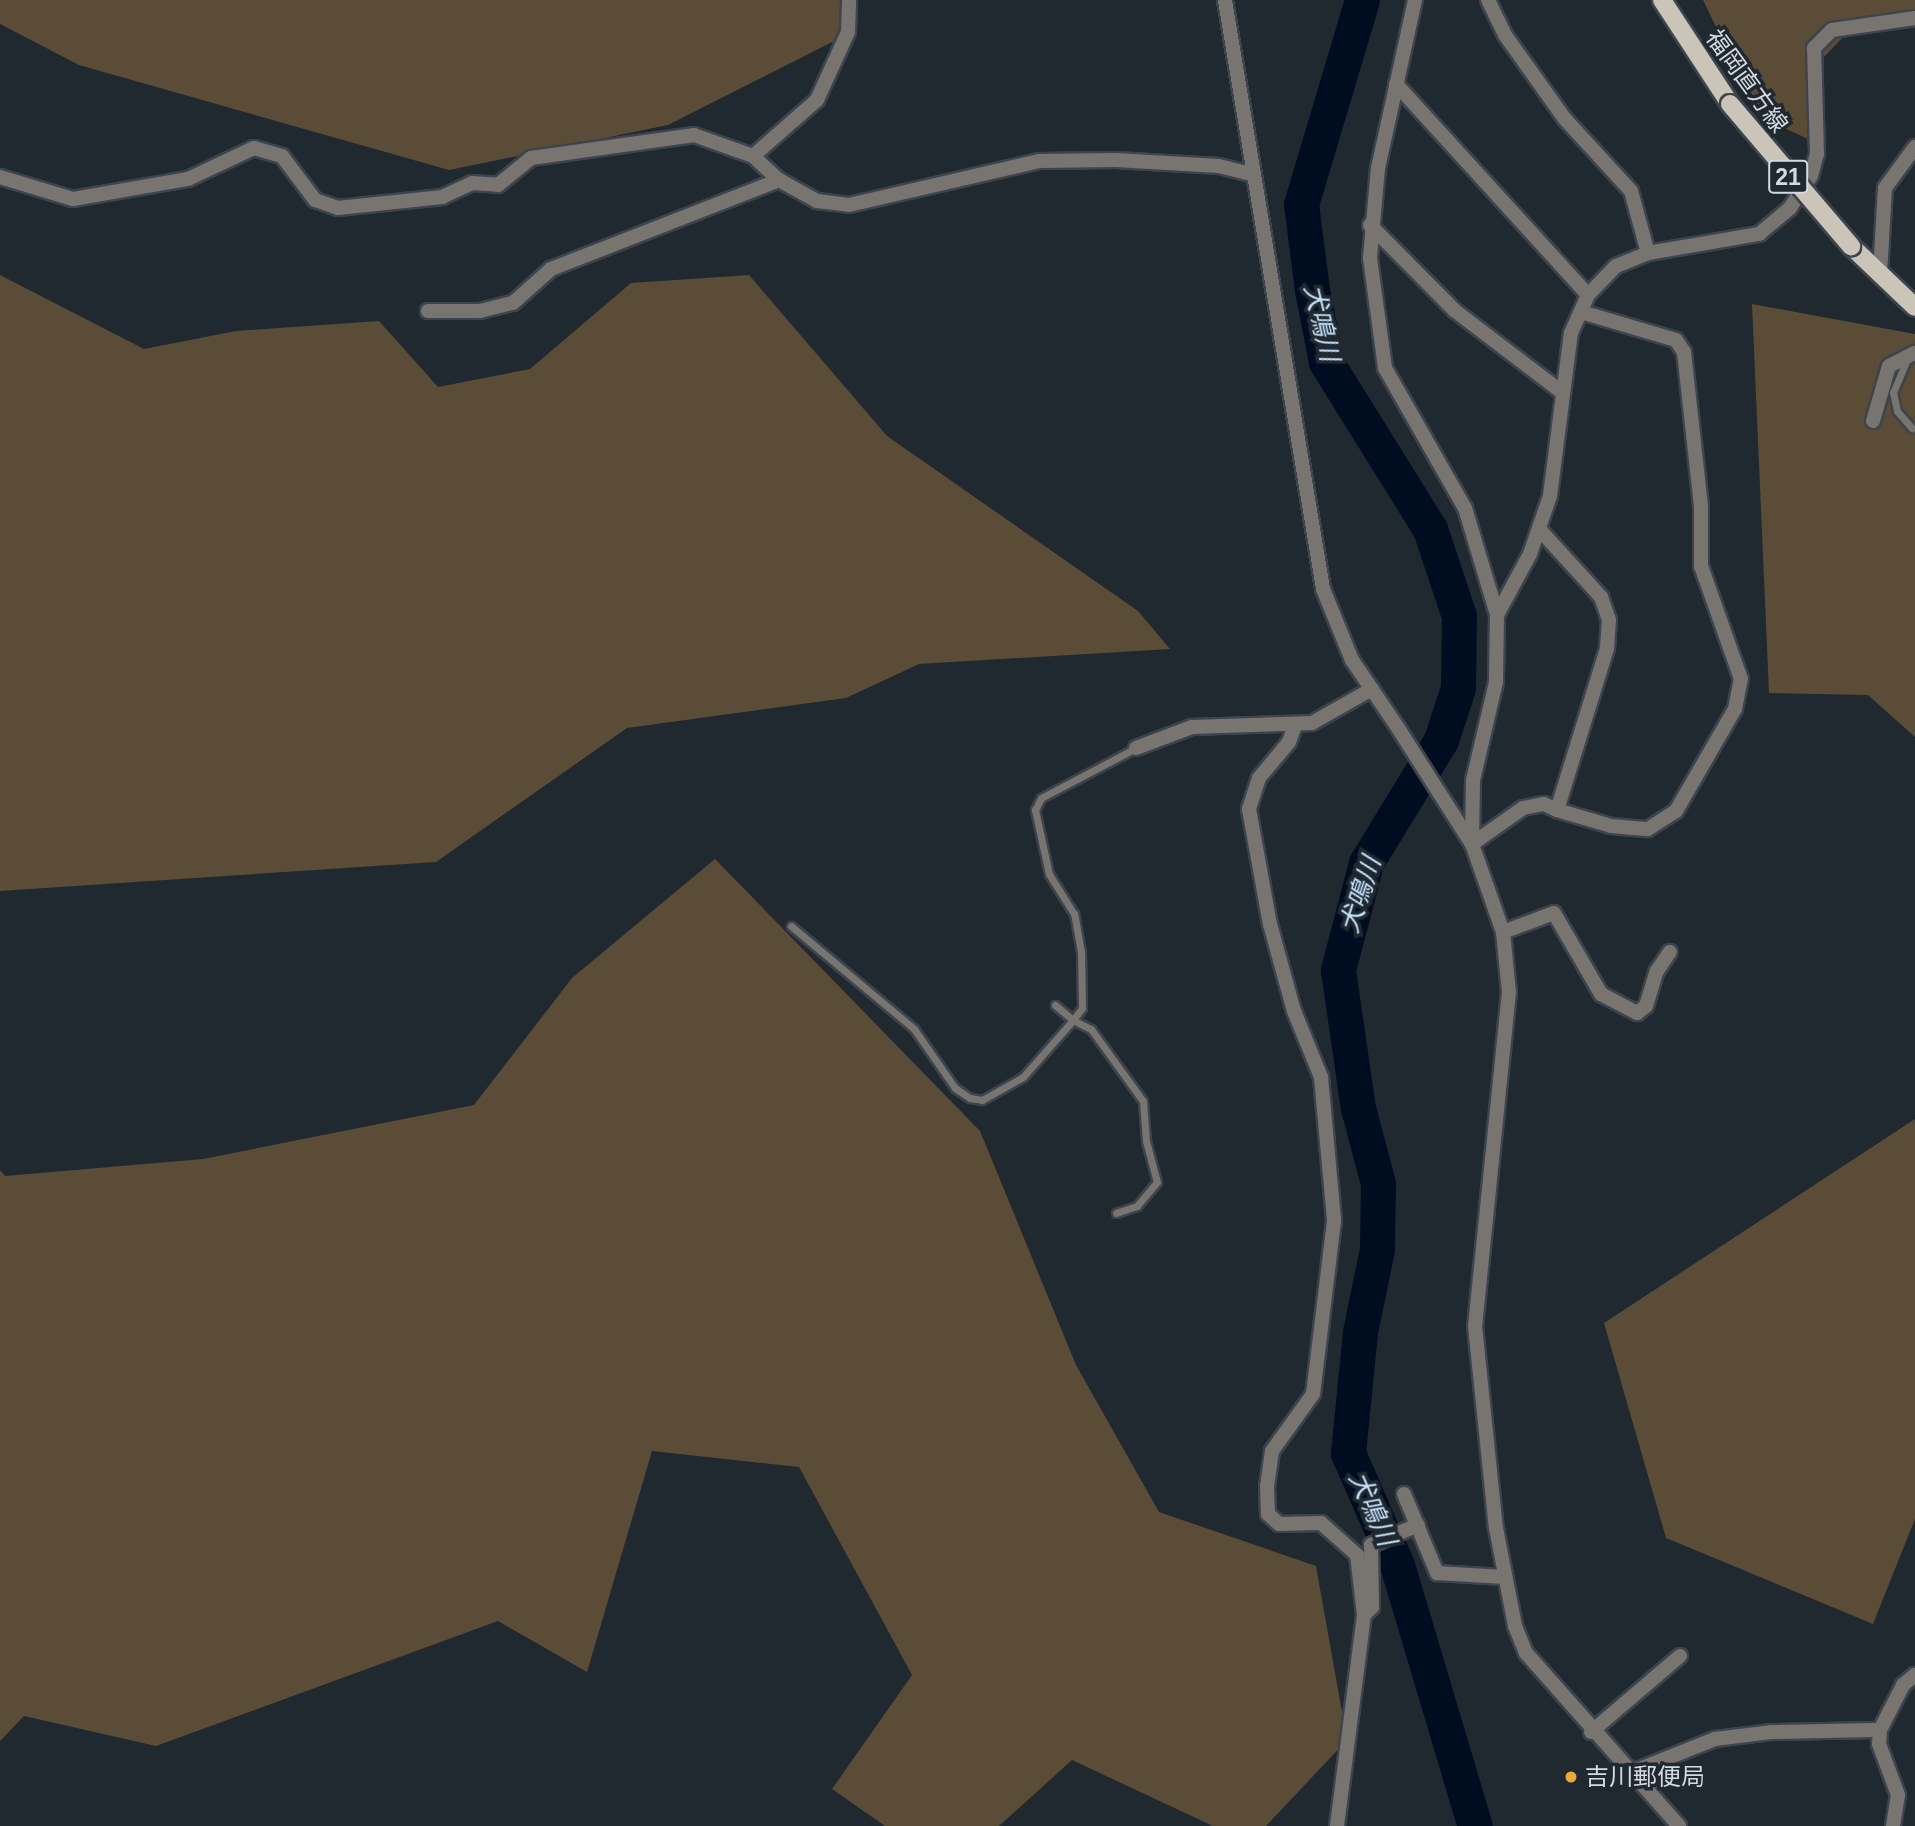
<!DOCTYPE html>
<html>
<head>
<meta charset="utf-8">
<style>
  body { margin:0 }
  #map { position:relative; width:1915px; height:1826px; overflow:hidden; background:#202830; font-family:Helvetica,"Noto Sans JP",sans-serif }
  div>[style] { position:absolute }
  .green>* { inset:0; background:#5a4c37 }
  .river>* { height:35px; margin:-17.5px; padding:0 17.5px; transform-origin:17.5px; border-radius:17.5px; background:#000d21 }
  .roads { filter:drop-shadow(2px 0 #3d444c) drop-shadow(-2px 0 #3d444c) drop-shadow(0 2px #3d444c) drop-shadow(0 -2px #3d444c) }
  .service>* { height:7px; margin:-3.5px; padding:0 3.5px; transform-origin:3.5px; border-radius:3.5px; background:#787570 }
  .minor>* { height:14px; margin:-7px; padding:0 7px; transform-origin:7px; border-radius:7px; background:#787570 }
  .tertiary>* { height:14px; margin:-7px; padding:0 7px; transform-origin:7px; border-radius:7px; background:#787570 }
  .primary>* { height:18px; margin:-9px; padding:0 9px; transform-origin:9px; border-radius:9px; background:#cbc4b9 }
  .bridges { filter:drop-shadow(2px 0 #3d444c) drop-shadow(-2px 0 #3d444c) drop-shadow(0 2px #3d444c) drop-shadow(0 -2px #3d444c) }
  .primary-bridge>* { height:18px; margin:-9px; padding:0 9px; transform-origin:9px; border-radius:9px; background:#cbc4b9 }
  .dots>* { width:19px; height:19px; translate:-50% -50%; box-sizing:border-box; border:4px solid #202830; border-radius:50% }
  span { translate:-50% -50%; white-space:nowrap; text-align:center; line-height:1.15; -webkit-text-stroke:7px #202830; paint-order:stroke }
  .shield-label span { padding:2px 5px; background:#202830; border:2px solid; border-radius:5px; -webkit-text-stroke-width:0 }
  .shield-label { font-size:23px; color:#d4dadf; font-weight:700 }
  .street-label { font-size:24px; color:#d4dadf }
  .poi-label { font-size:24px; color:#d4dadf }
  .left { translate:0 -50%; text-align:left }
  .water-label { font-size:26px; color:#c6e2fe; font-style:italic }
</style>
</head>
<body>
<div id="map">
  <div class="green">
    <div style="clip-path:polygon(0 0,842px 0,844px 36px,668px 125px,449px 170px,79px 65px,0 24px)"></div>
    <div style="clip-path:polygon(1703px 0,1915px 0,1915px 19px,1848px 32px,1823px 58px,1810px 140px,1759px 116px)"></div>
    <div style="clip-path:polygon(0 275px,144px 349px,236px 331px,379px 321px,438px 387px,530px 369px,631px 283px,749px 275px,887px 436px,1138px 611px,1170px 649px,919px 664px,846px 698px,627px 728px,436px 862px,0 891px)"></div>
    <div style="clip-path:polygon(1752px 304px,1915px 334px,1915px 737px,1868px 695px,1769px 693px)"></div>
    <div style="clip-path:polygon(715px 859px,980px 1131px,1076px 1365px,1159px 1512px,1316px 1566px,1347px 1740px,1266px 1826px,1213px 1826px,1072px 1760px,999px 1826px,885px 1826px,832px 1789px,912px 1675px,799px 1467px,652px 1451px,587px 1672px,498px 1621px,156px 1746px,24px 1716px,0 1741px,0 1170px,5px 1176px,203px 1159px,474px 1105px,572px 978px)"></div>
    <div style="clip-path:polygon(1915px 1119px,1915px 1519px,1873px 1624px,1666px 1538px,1604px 1323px)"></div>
  </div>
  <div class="river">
    <div style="left:1362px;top:0;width:213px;rotate:106.6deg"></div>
    <div style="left:1301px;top:204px;width:87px;rotate:82.7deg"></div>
    <div style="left:1312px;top:290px;width:73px;rotate:79deg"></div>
    <div style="left:1326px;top:362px;width:197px;rotate:58.1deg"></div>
    <div style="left:1430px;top:529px;width:92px;rotate:71.6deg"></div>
    <div style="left:1459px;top:616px;width:72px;rotate:90.8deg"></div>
    <div style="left:1458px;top:688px;width:55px;rotate:108.1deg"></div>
    <div style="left:1441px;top:740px;width:144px;rotate:121.4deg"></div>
    <div style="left:1366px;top:863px;width:111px;rotate:104.7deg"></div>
    <div style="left:1338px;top:970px;width:139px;rotate:81.8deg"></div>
    <div style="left:1358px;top:1108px;width:78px;rotate:75.1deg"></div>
    <div style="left:1378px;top:1183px;width:66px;rotate:90.9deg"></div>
    <div style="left:1377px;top:1249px;width:85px;rotate:101.6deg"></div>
    <div style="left:1360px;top:1332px;width:122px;rotate:95.7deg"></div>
    <div style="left:1348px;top:1453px;width:122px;rotate:66.4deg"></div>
    <div style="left:1397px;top:1565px;width:272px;rotate:73.4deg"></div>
  </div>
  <div class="roads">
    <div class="service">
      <div style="left:1906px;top:362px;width:33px;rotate:113deg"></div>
      <div style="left:1893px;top:392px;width:19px;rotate:78deg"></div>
      <div style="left:1897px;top:411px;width:23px;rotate:49deg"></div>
      <div style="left:791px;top:926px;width:160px;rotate:39.9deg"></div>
      <div style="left:914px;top:1029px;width:72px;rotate:55.2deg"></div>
      <div style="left:955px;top:1088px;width:18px;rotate:34deg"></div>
      <div style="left:970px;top:1098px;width:12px;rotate:9deg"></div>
      <div style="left:982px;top:1100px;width:47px;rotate:-29.3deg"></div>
      <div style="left:1023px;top:1077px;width:76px;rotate:-48.7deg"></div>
      <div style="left:1073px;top:1020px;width:20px;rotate:27deg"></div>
      <div style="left:1091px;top:1029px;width:89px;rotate:54.2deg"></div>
      <div style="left:1143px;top:1101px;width:40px;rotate:85.7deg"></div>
      <div style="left:1146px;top:1141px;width:42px;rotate:75deg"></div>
      <div style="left:1157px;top:1182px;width:31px;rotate:130deg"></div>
      <div style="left:1137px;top:1206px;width:22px;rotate:162deg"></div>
      <div style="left:1055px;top:1005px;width:23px;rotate:40deg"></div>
      <div style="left:1073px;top:1020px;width:15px;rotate:-53deg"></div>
      <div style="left:1082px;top:1008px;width:56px;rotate:-91deg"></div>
      <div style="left:1081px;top:952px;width:39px;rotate:-100deg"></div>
      <div style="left:1074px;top:914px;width:47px;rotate:-122deg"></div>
      <div style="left:1049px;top:874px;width:66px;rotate:-102.3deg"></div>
      <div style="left:1035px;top:810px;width:13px;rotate:-63deg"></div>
      <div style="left:1041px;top:798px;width:107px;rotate:-27.8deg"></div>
    </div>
    <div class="minor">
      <div style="left:1415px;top:0;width:172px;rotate:102.4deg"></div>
      <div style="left:1378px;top:168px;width:90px;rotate:95.1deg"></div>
      <div style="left:1370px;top:258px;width:111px;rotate:82.2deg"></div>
      <div style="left:1385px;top:368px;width:161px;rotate:60.3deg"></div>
      <div style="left:1465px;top:508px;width:112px;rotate:73.3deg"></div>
      <div style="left:1497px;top:615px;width:67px;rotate:90.9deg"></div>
      <div style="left:1496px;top:682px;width:101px;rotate:103.2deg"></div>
      <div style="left:1473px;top:780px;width:64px;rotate:90.9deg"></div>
      <div style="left:1488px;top:0;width:39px;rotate:64deg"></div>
      <div style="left:1505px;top:35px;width:103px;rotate:54.5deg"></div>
      <div style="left:1565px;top:119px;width:98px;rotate:47.5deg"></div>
      <div style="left:1631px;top:191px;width:64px;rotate:74.7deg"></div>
      <div style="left:1396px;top:84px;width:285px;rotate:47.7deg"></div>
      <div style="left:753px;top:156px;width:85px;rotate:-41.2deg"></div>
      <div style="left:817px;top:100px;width:75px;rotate:-65.5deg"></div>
      <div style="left:848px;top:32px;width:32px;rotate:-88deg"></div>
      <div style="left:0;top:177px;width:76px;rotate:16.8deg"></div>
      <div style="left:73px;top:199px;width:117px;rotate:-9.9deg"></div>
      <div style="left:188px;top:179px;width:73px;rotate:-25.2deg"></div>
      <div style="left:254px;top:148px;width:29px;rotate:16deg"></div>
      <div style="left:282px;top:156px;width:55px;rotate:53.1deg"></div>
      <div style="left:315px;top:200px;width:24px;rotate:19deg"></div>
      <div style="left:338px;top:208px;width:105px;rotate:-6deg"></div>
      <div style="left:442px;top:197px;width:33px;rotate:-25deg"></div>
      <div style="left:472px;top:183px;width:26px;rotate:4deg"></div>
      <div style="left:498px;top:185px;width:43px;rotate:-39.3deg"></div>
      <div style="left:531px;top:158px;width:165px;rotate:-8deg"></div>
      <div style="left:694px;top:135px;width:63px;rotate:19.6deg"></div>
      <div style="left:753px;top:156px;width:35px;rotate:43deg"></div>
      <div style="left:779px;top:180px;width:43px;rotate:28.9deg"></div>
      <div style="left:817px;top:201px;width:32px;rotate:7deg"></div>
      <div style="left:849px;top:205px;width:195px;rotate:-13deg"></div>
      <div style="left:1039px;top:161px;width:77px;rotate:-0.7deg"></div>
      <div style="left:1116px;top:160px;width:103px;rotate:3.3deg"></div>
      <div style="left:1219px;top:166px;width:36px;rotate:14deg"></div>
      <div style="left:1370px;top:225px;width:120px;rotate:45.3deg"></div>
      <div style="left:1454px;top:310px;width:137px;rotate:37.3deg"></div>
      <div style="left:1880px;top:274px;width:86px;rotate:-86.7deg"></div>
      <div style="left:1885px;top:188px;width:51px;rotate:-53.8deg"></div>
      <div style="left:428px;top:311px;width:52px"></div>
      <div style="left:480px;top:311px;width:34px;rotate:-14deg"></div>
      <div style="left:513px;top:303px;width:51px;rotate:-41.8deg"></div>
      <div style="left:551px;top:269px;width:245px;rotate:-21.3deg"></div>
      <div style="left:1873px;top:421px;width:57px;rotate:-73.8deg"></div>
      <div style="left:1889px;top:366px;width:29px;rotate:-27deg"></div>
      <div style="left:1497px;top:615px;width:69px;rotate:-61.6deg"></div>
      <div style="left:1530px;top:554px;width:61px;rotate:-71deg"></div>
      <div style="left:1550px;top:496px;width:164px;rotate:-82.7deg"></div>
      <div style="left:1571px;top:333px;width:42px;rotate:-65.9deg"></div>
      <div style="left:1588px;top:295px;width:40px;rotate:-46deg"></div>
      <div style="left:1616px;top:266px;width:35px;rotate:-22deg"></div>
      <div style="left:1648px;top:253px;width:113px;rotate:-9.7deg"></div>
      <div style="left:1759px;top:234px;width:40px;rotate:-40deg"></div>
      <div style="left:1790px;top:208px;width:38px;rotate:-57deg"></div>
      <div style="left:1811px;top:176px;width:23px;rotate:-75deg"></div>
      <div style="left:1817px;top:154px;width:106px;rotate:-91.6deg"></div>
      <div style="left:1814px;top:48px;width:25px;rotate:-45deg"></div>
      <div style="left:1832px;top:30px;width:84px;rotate:-8.2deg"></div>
      <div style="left:1295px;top:726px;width:17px;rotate:111deg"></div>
      <div style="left:1289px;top:742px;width:47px;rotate:129.8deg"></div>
      <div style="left:1259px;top:778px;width:33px;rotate:108deg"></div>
      <div style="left:1249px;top:809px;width:117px;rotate:79.7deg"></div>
      <div style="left:1270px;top:924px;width:90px;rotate:74.6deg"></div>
      <div style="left:1294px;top:1011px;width:71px;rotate:67.8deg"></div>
      <div style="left:1321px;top:1077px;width:145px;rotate:84.8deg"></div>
      <div style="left:1334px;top:1221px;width:174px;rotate:96.9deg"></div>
      <div style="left:1313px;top:1394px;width:70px;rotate:125.7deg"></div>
      <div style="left:1272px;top:1451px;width:35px;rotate:98deg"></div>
      <div style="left:1267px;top:1486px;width:28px;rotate:88deg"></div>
      <div style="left:1268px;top:1514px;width:15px;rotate:42deg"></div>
      <div style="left:1279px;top:1524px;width:42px;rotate:-1.4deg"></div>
      <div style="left:1321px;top:1523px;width:48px;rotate:41.6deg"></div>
      <div style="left:1357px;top:1555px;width:60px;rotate:83.3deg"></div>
      <div style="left:1364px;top:1615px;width:213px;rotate:97.3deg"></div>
      <div style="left:1398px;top:728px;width:138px;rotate:57.5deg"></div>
      <div style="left:1472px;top:844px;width:93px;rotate:70.6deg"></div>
      <div style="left:1503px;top:932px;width:60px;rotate:84.3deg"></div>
      <div style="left:1509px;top:992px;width:336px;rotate:95.8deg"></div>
      <div style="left:1475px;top:1326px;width:203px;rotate:84.1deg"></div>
      <div style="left:1496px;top:1528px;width:100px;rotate:79deg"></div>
      <div style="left:1515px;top:1626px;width:29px;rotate:68deg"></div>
      <div style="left:1526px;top:1653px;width:231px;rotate:48.5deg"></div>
      <div style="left:1136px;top:748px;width:60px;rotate:-20.6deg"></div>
      <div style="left:1192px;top:727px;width:120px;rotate:-1.9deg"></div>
      <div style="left:1312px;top:723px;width:69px;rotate:-29.5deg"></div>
      <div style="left:1557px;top:810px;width:56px;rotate:16.5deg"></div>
      <div style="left:1611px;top:826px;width:37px;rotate:5deg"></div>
      <div style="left:1648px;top:829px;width:33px;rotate:-33deg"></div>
      <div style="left:1676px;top:811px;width:118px;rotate:-60deg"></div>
      <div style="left:1735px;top:709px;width:31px;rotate:-79deg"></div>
      <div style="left:1741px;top:679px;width:120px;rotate:-109.5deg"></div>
      <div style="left:1701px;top:566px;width:60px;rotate:-90deg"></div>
      <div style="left:1701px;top:506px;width:155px;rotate:-96.3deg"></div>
      <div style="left:1684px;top:352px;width:14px;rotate:-124deg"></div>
      <div style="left:1676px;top:340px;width:99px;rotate:-163.6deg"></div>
      <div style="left:1472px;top:844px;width:62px;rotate:-35.2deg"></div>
      <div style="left:1523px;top:808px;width:21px;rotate:-11deg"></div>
      <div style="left:1544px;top:804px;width:14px;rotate:25deg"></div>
      <div style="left:1557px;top:810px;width:170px;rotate:-72.8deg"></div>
      <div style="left:1607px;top:648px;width:28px;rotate:-86deg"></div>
      <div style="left:1609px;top:620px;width:24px;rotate:-109deg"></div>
      <div style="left:1601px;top:597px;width:91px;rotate:-132.3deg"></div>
      <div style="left:1503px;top:932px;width:54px;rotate:-20.4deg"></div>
      <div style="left:1554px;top:913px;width:94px;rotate:59.9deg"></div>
      <div style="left:1601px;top:994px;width:41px;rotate:27.8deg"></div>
      <div style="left:1637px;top:1013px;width:11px;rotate:-38deg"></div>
      <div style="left:1646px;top:1006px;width:37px;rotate:-73deg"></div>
      <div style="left:1657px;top:971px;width:23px;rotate:-56deg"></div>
      <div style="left:1404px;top:1494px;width:86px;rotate:67.3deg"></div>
      <div style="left:1437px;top:1573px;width:67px;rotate:3.4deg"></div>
      <div style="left:1371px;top:1545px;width:51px;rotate:-23.1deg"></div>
      <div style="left:1365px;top:1614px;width:10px;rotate:-45deg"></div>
      <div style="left:1372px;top:1607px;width:62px;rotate:-90.9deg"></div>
      <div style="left:1591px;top:1732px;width:117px;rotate:-40.5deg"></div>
      <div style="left:1627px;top:1774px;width:95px;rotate:-21.7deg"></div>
      <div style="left:1715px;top:1739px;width:56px;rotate:-7.1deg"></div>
      <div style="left:1771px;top:1732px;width:109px;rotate:-1.1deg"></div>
      <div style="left:1893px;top:1826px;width:31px;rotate:-81deg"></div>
      <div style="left:1898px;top:1795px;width:54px;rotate:-110.4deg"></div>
      <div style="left:1879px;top:1744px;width:14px;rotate:-86deg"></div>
      <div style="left:1880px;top:1730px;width:51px;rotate:-62.9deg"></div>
      <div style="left:1903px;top:1685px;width:16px;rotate:-40deg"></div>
    </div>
    <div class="tertiary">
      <div style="left:1225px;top:0;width:597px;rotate:80.55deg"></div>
      <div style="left:1323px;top:589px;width:77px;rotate:67.8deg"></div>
      <div style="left:1352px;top:660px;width:82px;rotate:55.9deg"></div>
    </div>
    <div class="primary">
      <div style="left:1662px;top:0;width:124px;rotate:56.8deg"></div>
      <div style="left:1851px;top:246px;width:88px;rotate:43.6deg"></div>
    </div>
  </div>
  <div class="bridges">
    <div class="primary-bridge">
      <div style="left:1730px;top:104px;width:187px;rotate:49.6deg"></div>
    </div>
  </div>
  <div class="dots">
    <div style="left:1571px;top:1777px;background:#eba939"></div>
  </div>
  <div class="shield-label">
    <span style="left:1788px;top:177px">21</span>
  </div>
  <div class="street-label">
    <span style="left:1747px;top:81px;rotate:54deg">福岡直方線</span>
  </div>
  <div class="poi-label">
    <span class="left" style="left:1585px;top:1777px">吉川郵便局</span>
  </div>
  <div class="water-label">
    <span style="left:1321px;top:323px;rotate:77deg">犬鳴川</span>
    <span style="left:1361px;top:895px;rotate:-72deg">犬鳴川</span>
    <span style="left:1372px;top:1509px;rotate:66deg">犬鳴川</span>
  </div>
</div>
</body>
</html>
